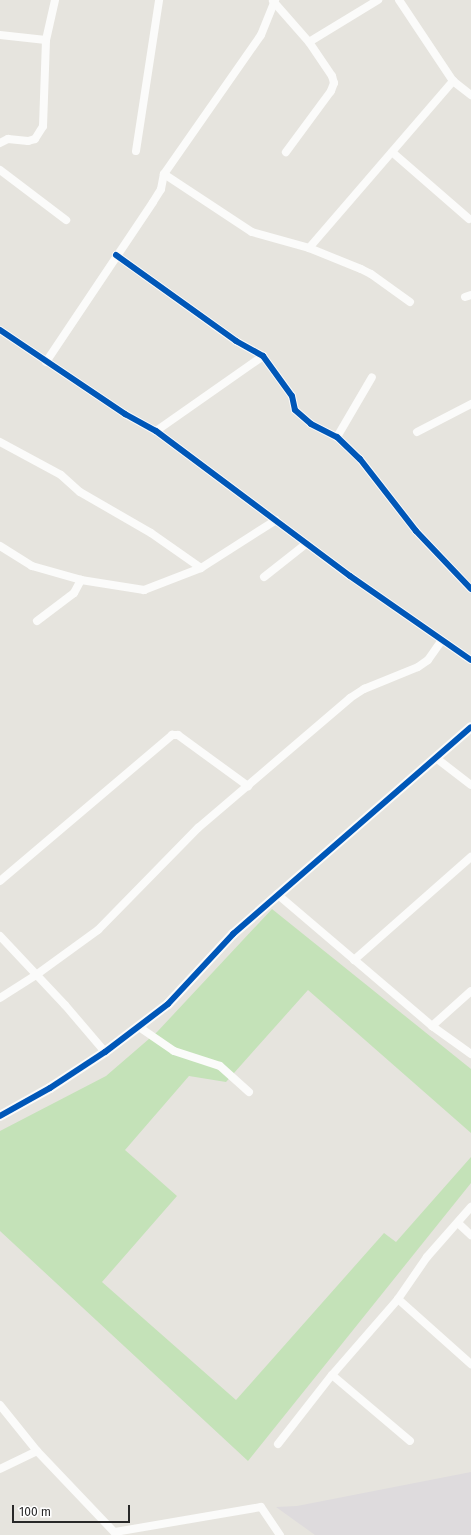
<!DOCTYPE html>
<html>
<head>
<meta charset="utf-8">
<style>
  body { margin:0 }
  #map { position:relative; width:471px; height:1535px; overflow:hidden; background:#e6e4de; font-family:"Fira Sans",sans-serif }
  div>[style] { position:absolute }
  .industrial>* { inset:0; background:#dedbdd }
  .green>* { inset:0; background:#c4e2b8 }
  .minor>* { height:8px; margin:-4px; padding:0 4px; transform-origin:4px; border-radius:4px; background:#fbfbfa }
  .tertiary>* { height:10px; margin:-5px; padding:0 5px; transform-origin:5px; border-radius:5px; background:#fbfbfa }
  .cycleway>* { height:6px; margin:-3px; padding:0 3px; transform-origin:3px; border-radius:3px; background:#0057b8 }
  span { translate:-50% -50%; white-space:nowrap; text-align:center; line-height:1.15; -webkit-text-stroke:3.5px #fff; paint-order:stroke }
  .scale { position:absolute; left:12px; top:1505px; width:118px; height:18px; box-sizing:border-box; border:2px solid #282828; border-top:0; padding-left:5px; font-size:12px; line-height:14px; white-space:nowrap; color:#282828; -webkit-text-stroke:3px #fff; paint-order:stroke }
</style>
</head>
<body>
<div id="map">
  <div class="industrial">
    <div style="clip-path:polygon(471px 1472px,471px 1535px,315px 1535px,276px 1507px,297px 1506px)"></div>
  </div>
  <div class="green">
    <div style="clip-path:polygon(272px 909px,471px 1069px,471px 1133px,308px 990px,226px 1082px,189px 1076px,125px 1150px,177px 1196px,102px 1282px,236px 1400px,384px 1233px,396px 1242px,471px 1157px,471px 1183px,248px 1461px,0 1231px,0 1131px,106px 1076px,157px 1032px)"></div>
  </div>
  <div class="minor">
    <div style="left:399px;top:0;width:97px;rotate:56.3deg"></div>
    <div style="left:453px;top:81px;width:23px;rotate:38deg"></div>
    <div style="left:273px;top:1px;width:55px;rotate:48.7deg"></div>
    <div style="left:309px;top:42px;width:41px;rotate:55.9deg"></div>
    <div style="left:332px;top:76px;width:7px;rotate:74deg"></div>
    <div style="left:334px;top:83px;width:9px;rotate:111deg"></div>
    <div style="left:331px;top:91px;width:76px;rotate:126.4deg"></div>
    <div style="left:0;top:35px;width:46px;rotate:6.2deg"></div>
    <div style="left:309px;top:42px;width:81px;rotate:-31.3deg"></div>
    <div style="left:0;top:143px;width:9px;rotate:-27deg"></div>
    <div style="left:8px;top:139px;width:20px;rotate:6deg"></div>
    <div style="left:28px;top:141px;width:7px;rotate:-16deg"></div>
    <div style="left:35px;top:139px;width:15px;rotate:-58deg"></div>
    <div style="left:43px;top:126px;width:86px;rotate:-88deg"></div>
    <div style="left:46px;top:40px;width:41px;rotate:-77.3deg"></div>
    <div style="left:136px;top:151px;width:153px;rotate:-81.3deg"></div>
    <div style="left:392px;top:152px;width:102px;rotate:41deg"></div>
    <div style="left:0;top:170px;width:83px;rotate:37.1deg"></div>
    <div style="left:164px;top:174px;width:105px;rotate:33.4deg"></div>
    <div style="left:252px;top:232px;width:59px;rotate:15.7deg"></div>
    <div style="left:309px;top:248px;width:56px;rotate:22deg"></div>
    <div style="left:361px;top:269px;width:11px;rotate:27deg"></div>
    <div style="left:371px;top:274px;width:48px;rotate:35.7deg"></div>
    <div style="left:309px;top:248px;width:221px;rotate:-49.2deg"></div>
    <div style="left:116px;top:255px;width:148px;rotate:35.6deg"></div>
    <div style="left:236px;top:341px;width:31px;rotate:29deg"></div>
    <div style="left:263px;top:356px;width:49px;rotate:54.1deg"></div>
    <div style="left:292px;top:396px;width:14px;rotate:78deg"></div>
    <div style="left:295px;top:410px;width:21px;rotate:41deg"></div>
    <div style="left:311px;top:424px;width:29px;rotate:27deg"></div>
    <div style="left:337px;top:437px;width:32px;rotate:44deg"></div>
    <div style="left:360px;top:459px;width:91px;rotate:52.1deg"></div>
    <div style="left:416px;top:531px;width:80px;rotate:46.5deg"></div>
    <div style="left:465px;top:297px;width:6px;rotate:-18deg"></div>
    <div style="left:0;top:330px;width:151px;rotate:33.9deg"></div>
    <div style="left:125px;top:414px;width:35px;rotate:29deg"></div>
    <div style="left:156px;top:431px;width:242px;rotate:36.8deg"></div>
    <div style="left:350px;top:576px;width:147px;rotate:34.8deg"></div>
    <div style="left:46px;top:362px;width:192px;rotate:-56.2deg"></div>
    <div style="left:153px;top:202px;width:15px;rotate:-58deg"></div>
    <div style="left:161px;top:189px;width:15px;rotate:-79deg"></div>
    <div style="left:164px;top:174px;width:169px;rotate:-55.1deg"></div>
    <div style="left:261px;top:35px;width:38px;rotate:-68deg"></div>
    <div style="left:156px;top:431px;width:131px;rotate:-35deg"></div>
    <div style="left:417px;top:432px;width:61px;rotate:-27.4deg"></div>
    <div style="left:337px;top:437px;width:69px;rotate:-59.7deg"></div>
    <div style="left:0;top:442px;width:69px;rotate:28.4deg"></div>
    <div style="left:61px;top:475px;width:25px;rotate:42deg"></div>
    <div style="left:80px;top:492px;width:82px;rotate:30deg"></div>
    <div style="left:151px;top:533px;width:61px;rotate:35deg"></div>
    <div style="left:0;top:546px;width:38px;rotate:32deg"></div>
    <div style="left:32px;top:566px;width:51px;rotate:15.9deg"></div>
    <div style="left:81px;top:580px;width:64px;rotate:9deg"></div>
    <div style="left:144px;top:590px;width:61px;rotate:-21.1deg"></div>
    <div style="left:201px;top:568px;width:89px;rotate:-32.6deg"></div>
    <div style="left:264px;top:577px;width:53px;rotate:-38.2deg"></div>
    <div style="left:37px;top:621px;width:46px;rotate:-37.1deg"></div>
    <div style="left:74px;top:593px;width:15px;rotate:-62deg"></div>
    <div style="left:436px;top:758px;width:44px;rotate:37.6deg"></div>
    <div style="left:0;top:881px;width:226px;rotate:-40.3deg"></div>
    <div style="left:172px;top:735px;width:6px"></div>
    <div style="left:178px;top:735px;width:87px;rotate:36.1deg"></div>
    <div style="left:277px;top:894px;width:204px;rotate:40.4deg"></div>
    <div style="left:432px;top:1026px;width:48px;rotate:35.7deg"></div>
    <div style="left:0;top:936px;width:95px;rotate:46.7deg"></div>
    <div style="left:65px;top:1005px;width:62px;rotate:49.6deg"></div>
    <div style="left:354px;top:960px;width:156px;rotate:-41.4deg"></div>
    <div style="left:0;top:998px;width:43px;rotate:-32.6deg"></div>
    <div style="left:36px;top:975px;width:77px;rotate:-36deg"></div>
    <div style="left:98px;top:930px;width:143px;rotate:-45.6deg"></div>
    <div style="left:198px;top:828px;width:200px;rotate:-40.5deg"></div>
    <div style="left:350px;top:698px;width:17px;rotate:-33deg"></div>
    <div style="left:364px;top:689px;width:58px;rotate:-22.2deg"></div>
    <div style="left:418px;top:667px;width:12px;rotate:-35deg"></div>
    <div style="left:428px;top:660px;width:24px;rotate:-55deg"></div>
    <div style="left:432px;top:1026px;width:52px;rotate:-41.9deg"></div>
    <div style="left:139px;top:1027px;width:42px;rotate:34.4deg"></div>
    <div style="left:174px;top:1051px;width:48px;rotate:18.1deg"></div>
    <div style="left:220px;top:1066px;width:39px;rotate:42deg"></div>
    <div style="left:458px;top:1223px;width:18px;rotate:43deg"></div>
    <div style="left:398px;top:1299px;width:98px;rotate:41.7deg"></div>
    <div style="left:332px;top:1375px;width:102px;rotate:40.2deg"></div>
    <div style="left:0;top:1405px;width:59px;rotate:51.2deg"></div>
    <div style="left:37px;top:1451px;width:116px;rotate:46.4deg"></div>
    <div style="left:278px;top:1444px;width:88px;rotate:-52deg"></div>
    <div style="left:332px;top:1375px;width:101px;rotate:-49deg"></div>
    <div style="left:398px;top:1299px;width:51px;rotate:-55.4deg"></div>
    <div style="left:427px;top:1257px;width:67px;rotate:-48.7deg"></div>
    <div style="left:0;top:1469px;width:41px;rotate:-25.9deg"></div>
    <div style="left:115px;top:1532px;width:148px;rotate:-9.7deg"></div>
    <div style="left:261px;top:1507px;width:34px;rotate:56deg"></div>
  </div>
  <div class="tertiary">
    <div style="left:0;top:1116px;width:57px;rotate:-29.2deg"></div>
    <div style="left:50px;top:1088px;width:66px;rotate:-33.2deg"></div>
    <div style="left:105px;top:1052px;width:79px;rotate:-37.3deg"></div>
    <div style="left:168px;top:1004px;width:96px;rotate:-47.1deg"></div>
    <div style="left:233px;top:934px;width:315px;rotate:-41deg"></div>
  </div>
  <div class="cycleway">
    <div style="left:116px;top:255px;width:148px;rotate:35.6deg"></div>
    <div style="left:236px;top:341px;width:31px;rotate:29deg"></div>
    <div style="left:263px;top:356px;width:49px;rotate:54.1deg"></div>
    <div style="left:292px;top:396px;width:14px;rotate:78deg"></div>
    <div style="left:295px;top:410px;width:21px;rotate:41deg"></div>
    <div style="left:311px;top:424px;width:29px;rotate:27deg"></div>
    <div style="left:337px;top:437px;width:32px;rotate:44deg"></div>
    <div style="left:360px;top:459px;width:91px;rotate:52.1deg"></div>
    <div style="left:416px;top:531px;width:80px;rotate:46.5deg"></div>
    <div style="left:0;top:330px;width:151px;rotate:33.9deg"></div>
    <div style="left:125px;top:414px;width:35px;rotate:29deg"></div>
    <div style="left:156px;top:431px;width:242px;rotate:36.8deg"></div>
    <div style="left:350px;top:576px;width:147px;rotate:34.8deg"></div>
    <div style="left:0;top:1116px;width:57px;rotate:-29.2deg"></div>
    <div style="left:50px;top:1088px;width:66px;rotate:-33.2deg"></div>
    <div style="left:105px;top:1052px;width:79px;rotate:-37.3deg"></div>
    <div style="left:168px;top:1004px;width:96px;rotate:-47.1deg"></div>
    <div style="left:233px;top:934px;width:315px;rotate:-41deg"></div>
  </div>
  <div class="scale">100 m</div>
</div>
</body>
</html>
